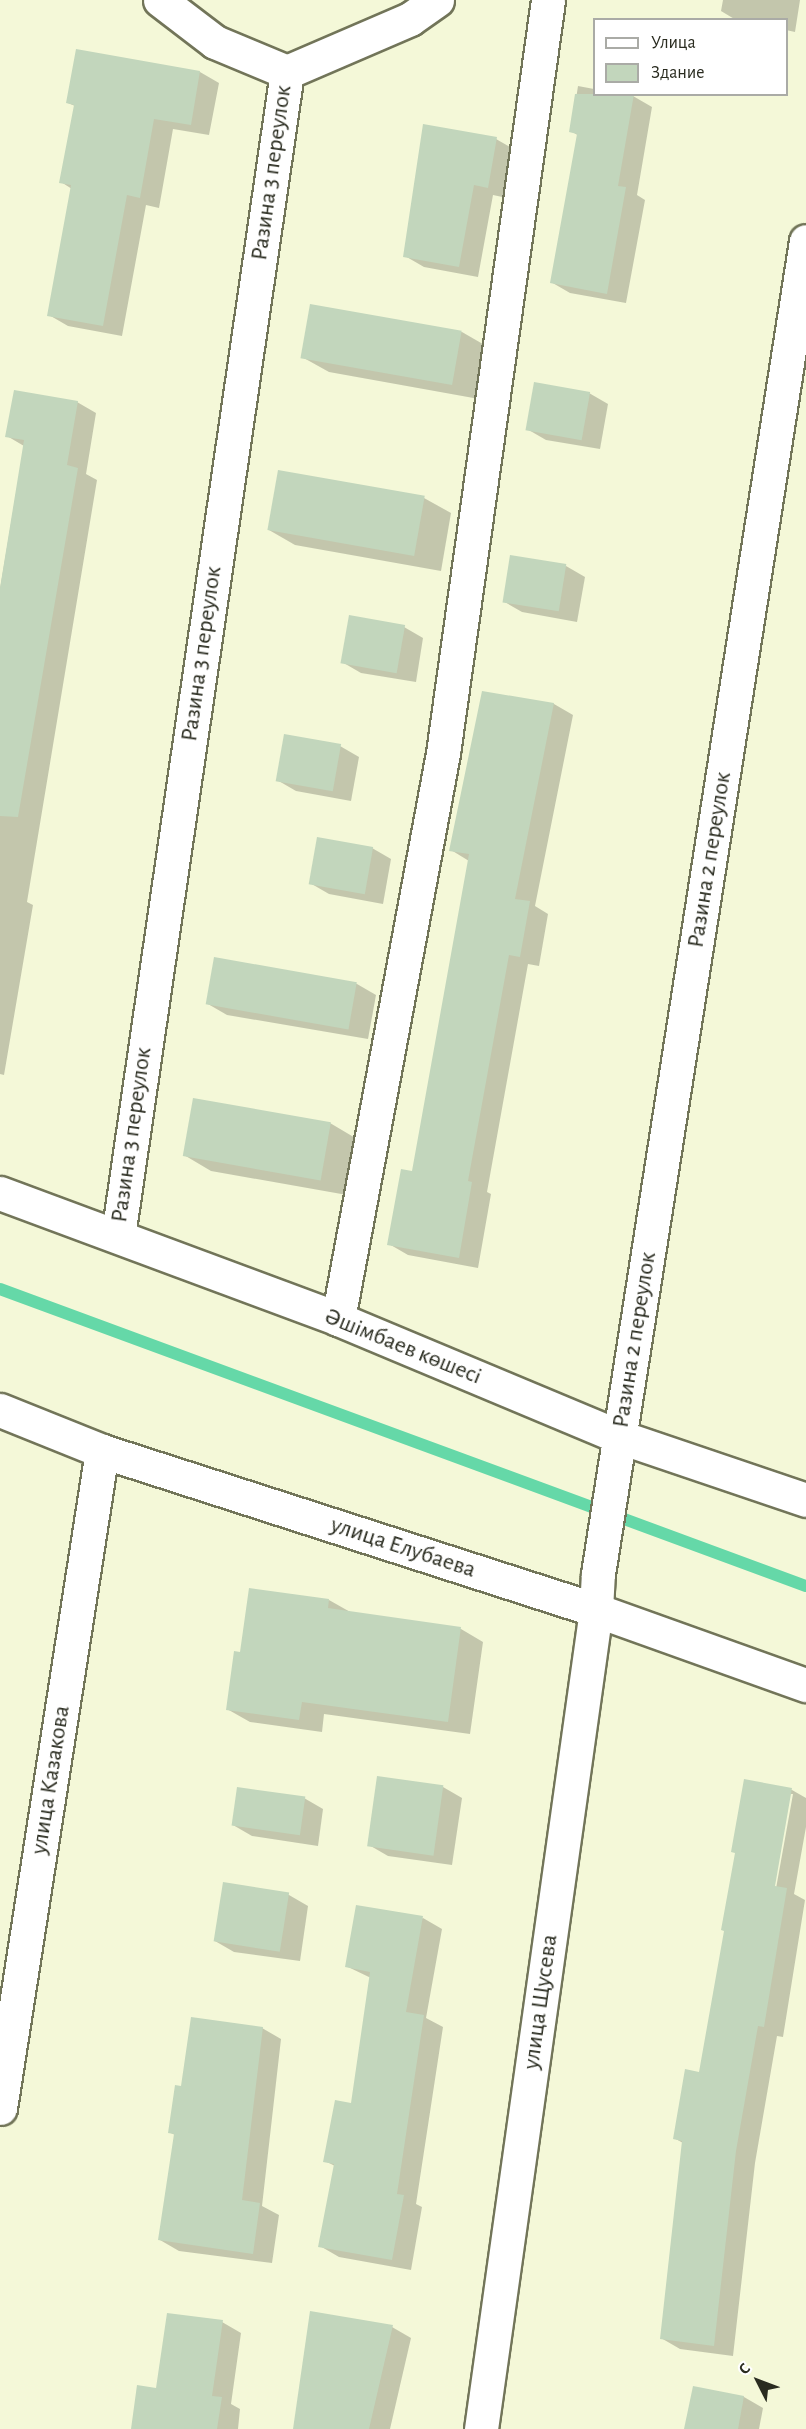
<!DOCTYPE html>
<html>
<head>
<meta charset="utf-8">
<style>
  body { margin:0 }
  #map { position:relative; width:806px; height:2429px; overflow:hidden; background:#f4f8d8; font-family:"Alegreya Sans",sans-serif }
  div>[style] { position:absolute }
  .shadow>* { inset:0; background:#0003 }
  .stream>* { height:12px; margin:-6px; padding:0 6px; transform-origin:6px; border-radius:6px; background:#65d8a8 }
  .building>* { inset:0; background:#c2d6bc; transform-origin:0 0 }
  .roads { filter:drop-shadow(2px 0 #727559) drop-shadow(-2px 0 #727559) drop-shadow(0 2px #727559) drop-shadow(0 -2px #727559) }
  .street>* { height:33px; margin:-16.5px; padding:0 16.5px; transform-origin:16.5px; border-radius:16.5px; background:#fff }
  span { translate:-50% -50%; white-space:nowrap; text-align:center; line-height:1.15; -webkit-text-stroke:4.5px #fff; paint-order:stroke }
  .street-label { font-size:24px; color:#2a2c20 }
  .legend { position:absolute; left:593px; top:18px; width:195px; height:78px; box-sizing:border-box; background:#fff; border:2px solid #aaaba6; margin:0; padding:8px 10px; list-style:none; font-size:18px; color:#2a2c20 }
  .legend li { display:flex; align-items:center; gap:12px; height:30px }
  .legend b { width:30px; border:2px solid #aaaba6 }
  .north { position:absolute; left:728px; top:2351px; width:60px; height:60px; -webkit-text-stroke:4px #fff; paint-order:stroke; rotate:312deg; font-size:16px; font-weight:700; line-height:24px; text-align:center; color:#2a2c20 }
  .north::after { content:''; display:block; margin:auto; width:21px; height:27px; background:#2a2c20; clip-path:polygon(50% 0,100% 100%,50% 72%,0 100%) }
</style>
</head>
<body>
<div id="map">
  <div class="shadow">
    <div style="clip-path:polygon(723px 0,800px 0,795px 32px,786px 30px,786px 20px,736px 20px,721px 11px)"></div>
    <div style="clip-path:polygon(200px 72px,219px 83px,209px 135px,173px 129px,159px 208px,146px 205px,122px 336px,68px 326px,49px 315px,72px 189px,61px 182px,75px 106px,68px 103px)"></div>
    <div style="clip-path:polygon(578px 86px,594px 89px,594px 94px,633px 96px,652px 107px,637px 195px,645px 200px,626px 303px,570px 293px,551px 282px,579px 136px,571px 131px)"></div>
    <div style="clip-path:polygon(424px 126px,496px 139px,515px 150px,507px 198px,493px 195px,478px 277px,424px 267px,405px 256px)"></div>
    <div style="clip-path:polygon(462px 332px,488px 347px,479px 399px,329px 372px,302px 357px)"></div>
    <div style="clip-path:polygon(589px 393px,608px 404px,600px 449px,546px 440px,527px 429px)"></div>
    <div style="clip-path:polygon(77px 402px,96px 413px,86px 474px,97px 480px,27px 902px,33px 905px,4px 1075px,0 1074px,0 589px,24px 446px,7px 436px)"></div>
    <div style="clip-path:polygon(424px 498px,451px 513px,441px 571px,295px 545px,269px 530px)"></div>
    <div style="clip-path:polygon(566px 566px,585px 577px,577px 622px,522px 612px,503px 601px)"></div>
    <div style="clip-path:polygon(404px 627px,423px 638px,416px 682px,361px 673px,342px 662px)"></div>
    <div style="clip-path:polygon(483px 692px,554px 704px,573px 715px,535px 906px,548px 914px,539px 966px,528px 964px,487px 1192px,491px 1194px,478px 1268px,408px 1255px,389px 1244px,413px 1172px,469px 861px,451px 850px)"></div>
    <div style="clip-path:polygon(340px 746px,359px 757px,351px 801px,296px 791px,277px 780px)"></div>
    <div style="clip-path:polygon(372px 848px,391px 859px,383px 904px,329px 894px,310px 883px)"></div>
    <div style="clip-path:polygon(215px 959px,357px 984px,376px 995px,368px 1039px,227px 1015px,208px 1004px)"></div>
    <div style="clip-path:polygon(330px 1123px,357px 1139px,347px 1195px,211px 1171px,184px 1155px)"></div>
    <div style="clip-path:polygon(329px 1600px,352px 1613px,461px 1629px,483px 1642px,470px 1734px,324px 1714px,322px 1732px,250px 1722px,227px 1709px,242px 1654px)"></div>
    <div style="clip-path:polygon(evenodd,745px 1781px,792px 1790px,806px 1798px,806px 1827px,794px 1894px,805px 1900px,783px 2037px,777px 2036px,755px 2163px,733px 2356px,680px 2349px,661px 2338px,683px 2143px,674px 2138px,700px 2073px,726px 1931px,745px 1781px,790px 1794px,793px 1794px,775px 1894px,772px 1893px,790px 1794px)"></div>
    <div style="clip-path:polygon(443px 1787px,462px 1798px,452px 1865px,388px 1856px,369px 1845px)"></div>
    <div style="clip-path:polygon(304px 1798px,323px 1809px,318px 1846px,252px 1836px,233px 1825px)"></div>
    <div style="clip-path:polygon(224px 1883px,289px 1895px,308px 1906px,300px 1961px,234px 1952px,215px 1941px)"></div>
    <div style="clip-path:polygon(423px 1918px,442px 1929px,426px 2018px,443px 2027px,416px 2204px,422px 2207px,411px 2270px,339px 2257px,320px 2246px,335px 2166px,325px 2161px,352px 2104px,371px 1978px,346px 1966px)"></div>
    <div style="clip-path:polygon(262px 2028px,281px 2039px,262px 2206px,279px 2215px,272px 2263px,179px 2251px,160px 2240px,175px 2135px,169px 2132px,182px 2088px)"></div>
    <div style="clip-path:polygon(311px 2313px,392px 2327px,411px 2338px,390px 2429px,295px 2429px)"></div>
    <div style="clip-path:polygon(222px 2322px,241px 2333px,231px 2404px,240px 2409px,238px 2429px,132px 2429px,158px 2390px)"></div>
    <div style="clip-path:polygon(694px 2388px,744px 2397px,763px 2408px,759px 2429px,686px 2429px)"></div>
  </div>
  <div class="stream">
    <div style="left:0;top:1289px;width:859px;rotate:20.23deg"></div>
  </div>
  <div class="building">
    <div style="clip-path:polygon(76px 49px,200px 71px,191px 125px,154px 119px,140px 198px,127px 195px,103px 326px,47px 316px,71px 185px,59px 183px,74px 105px,66px 103px)"></div>
    <div style="clip-path:polygon(575px 94px,634px 94px,618px 186px,626px 187px,607px 294px,550px 283px,577px 134px,569px 132px)"></div>
    <div style="clip-path:polygon(423px 124px,497px 137px,488px 188px,474px 185px,459px 267px,403px 257px)"></div>
    <div style="left:310px;top:304px;width:154px;height:55px;rotate:10deg"></div>
    <div style="left:534px;top:382px;width:57px;height:49px;rotate:10deg"></div>
    <div style="clip-path:polygon(14px 390px,78px 401px,67px 465px,78px 468px,18px 817px,0 816px,0 588px,24px 440px,5px 437px)"></div>
    <div style="left:278px;top:470px;width:149px;height:61px;rotate:10deg"></div>
    <div style="left:510px;top:555px;width:57px;height:48px;rotate:9deg"></div>
    <div style="left:349px;top:615px;width:57px;height:49px;rotate:10deg"></div>
    <div style="clip-path:polygon(482px 691px,554px 703px,515px 899px,530px 901px,520px 957px,509px 955px,468px 1181px,472px 1182px,459px 1258px,387px 1245px,401px 1169px,412px 1171px,469px 854px,449px 851px)"></div>
    <div style="left:284px;top:734px;width:58px;height:48px;rotate:10deg"></div>
    <div style="left:317px;top:837px;width:57px;height:48px;rotate:10deg"></div>
    <div style="left:214px;top:957px;width:145px;height:48px;rotate:10deg"></div>
    <div style="left:193px;top:1098px;width:140px;height:59px;rotate:10deg"></div>
    <div style="clip-path:polygon(249px 1588px,329px 1599px,328px 1608px,461px 1627px,448px 1722px,302px 1702px,299px 1720px,226px 1710px,234px 1651px,240px 1652px)"></div>
    <div style="left:377px;top:1776px;width:67px;height:71px;rotate:8deg"></div>
    <div style="clip-path:polygon(744px 1779px,792px 1788px,775px 1886px,787px 1888px,764px 2027px,758px 2026px,736px 2151px,714px 2346px,660px 2339px,682px 2141px,673px 2139px,685px 2069px,699px 2072px,724px 1931px,721px 1930px,735px 1853px,731px 1852px)"></div>
    <div style="left:237px;top:1787px;width:69px;height:39px;rotate:8deg"></div>
    <div style="left:223px;top:1882px;width:67px;height:60px;rotate:9deg"></div>
    <div style="clip-path:polygon(356px 1905px,423px 1916px,406px 2012px,424px 2015px,397px 2194px,404px 2195px,392px 2260px,318px 2247px,334px 2164px,323px 2162px,335px 2100px,351px 2103px,370px 1972px,345px 1967px)"></div>
    <div style="clip-path:polygon(191px 2017px,263px 2027px,242px 2200px,260px 2203px,253px 2254px,158px 2240px,174px 2134px,168px 2133px,175px 2085px,181px 2086px)"></div>
    <div style="clip-path:polygon(310px 2311px,393px 2325px,369px 2429px,293px 2429px)"></div>
    <div style="clip-path:polygon(167px 2313px,223px 2320px,212px 2396px,222px 2397px,217px 2429px,131px 2429px,137px 2385px,156px 2388px)"></div>
    <div style="clip-path:polygon(693px 2386px,744px 2396px,738px 2429px,684px 2429px)"></div>
  </div>
  <div class="roads">
    <div class="street">
      <div style="left:160px;top:0;width:69px;rotate:37.4deg"></div>
      <div style="left:215px;top:42px;width:78px;rotate:22.6deg"></div>
      <div style="left:287px;top:72px;width:134px;rotate:-23.3deg"></div>
      <div style="left:410px;top:19px;width:33px;rotate:-35deg"></div>
      <div style="left:0;top:1193px;width:361px;rotate:20.4deg"></div>
      <div style="left:338px;top:1319px;width:306px;rotate:22.7deg"></div>
      <div style="left:620px;top:1437px;width:196px;rotate:18.7deg"></div>
      <div style="left:118px;top:1236px;width:1176px;rotate:-81.74deg"></div>
      <div style="left:338px;top:1319px;width:576px;rotate:-79.49deg"></div>
      <div style="left:443px;top:753px;width:760px;rotate:-82.06deg"></div>
      <div style="left:0;top:1410px;width:110px;rotate:21.9deg"></div>
      <div style="left:102px;top:1451px;width:519px;rotate:17.84deg"></div>
      <div style="left:596px;top:1610px;width:223px;rotate:19.7deg"></div>
      <div style="left:0;top:2108px;width:665px;rotate:-81.18deg"></div>
      <div style="left:481px;top:2429px;width:827px;rotate:-82.01deg"></div>
      <div style="left:596px;top:1610px;width:36px;rotate:-87deg"></div>
      <div style="left:598px;top:1574px;width:1349px;rotate:-81.13deg"></div>
    </div>
  </div>
  <div class="street-label">
    <span style="left:272px;top:173px;rotate:-82deg">Разина 3 переулок</span>
    <span style="left:202px;top:654px;rotate:-82deg">Разина 3 переулок</span>
    <span style="left:710px;top:860px;rotate:-81deg">Разина 2 переулок</span>
    <span style="left:132px;top:1135px;rotate:-82deg">Разина 3 переулок</span>
    <span style="left:635px;top:1340px;rotate:-81deg">Разина 2 переулок</span>
    <span style="left:403px;top:1347px;rotate:22deg">Әшімбаев көшесі</span>
    <span style="left:403px;top:1548px;rotate:18deg">улица Елубаева</span>
    <span style="left:51px;top:1780px;rotate:-81deg">улица Казакова</span>
    <span style="left:541px;top:2002px;rotate:-82deg">улица Щусева</span>
  </div>
  <ul class="legend">
  <li><b style="height:8px;background:#fff"></b>Улица</li>
  <li><b style="height:16px;background:#c2d6bc"></b>Здание</li>
  </ul>
  <div class="north">С</div>
</div>
</body>
</html>
